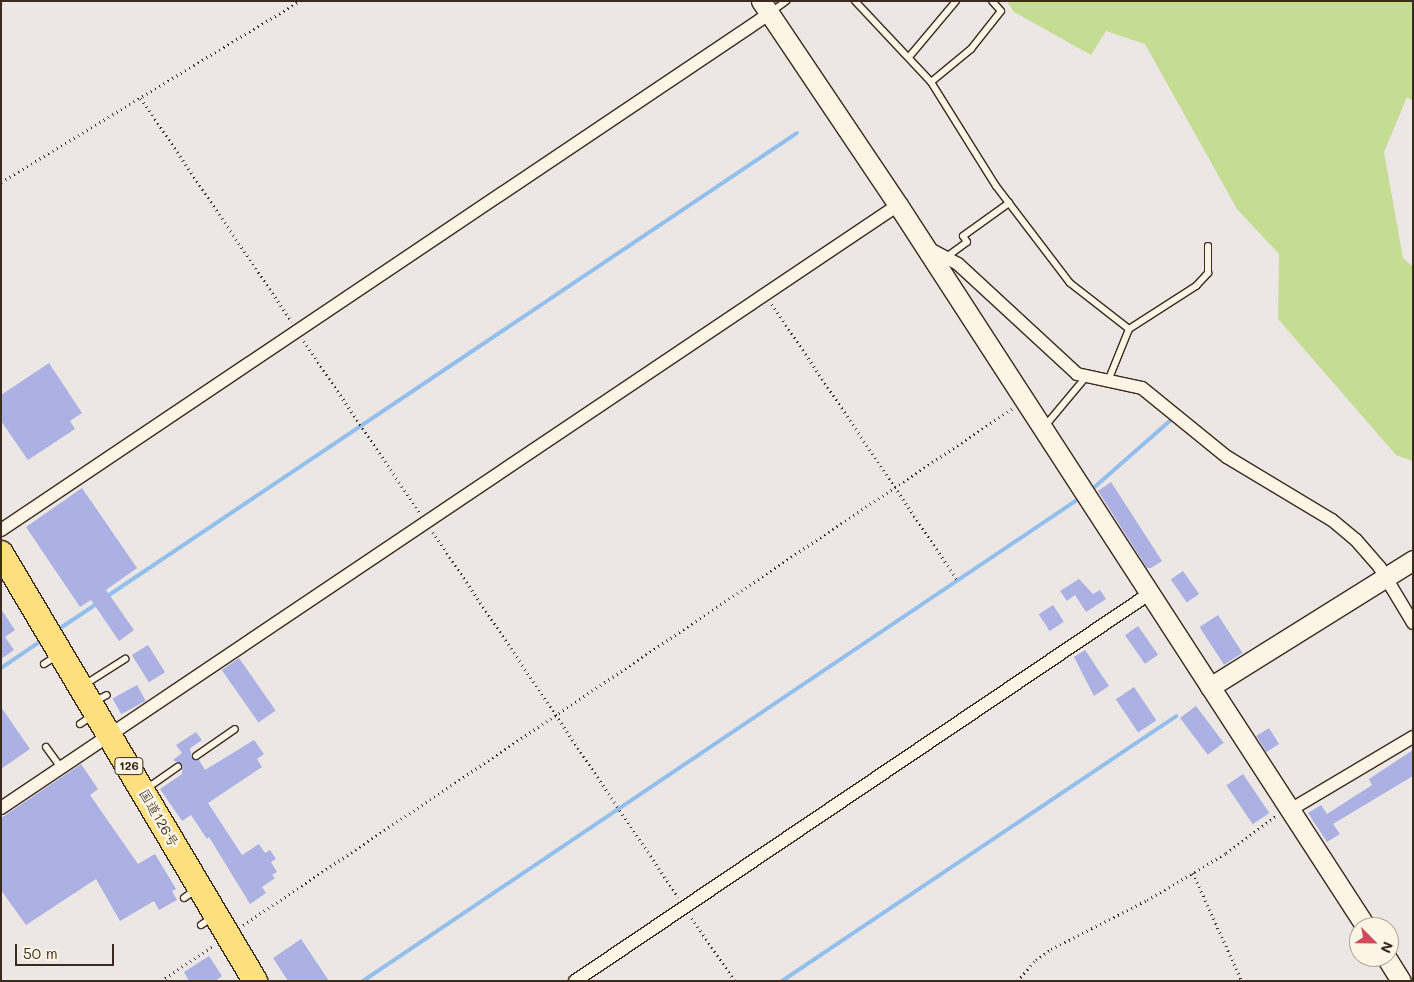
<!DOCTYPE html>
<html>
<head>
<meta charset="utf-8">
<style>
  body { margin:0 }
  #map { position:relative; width:1414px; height:982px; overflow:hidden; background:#ece7e4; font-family:Mali,"Klee One",sans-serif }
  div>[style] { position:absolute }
  .green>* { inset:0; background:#c4dd93 }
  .stream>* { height:4px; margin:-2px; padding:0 2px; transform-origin:2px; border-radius:2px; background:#93bfec }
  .building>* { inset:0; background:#abb1e2; transform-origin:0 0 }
  .path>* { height:2.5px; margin-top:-1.25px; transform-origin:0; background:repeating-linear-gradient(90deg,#3b2a1e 0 1px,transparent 0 5px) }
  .roads { filter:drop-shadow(1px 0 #3b2a1e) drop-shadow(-1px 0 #3b2a1e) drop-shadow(0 1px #3b2a1e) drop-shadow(0 -1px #3b2a1e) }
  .lane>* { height:6px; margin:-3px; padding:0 3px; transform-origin:3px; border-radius:3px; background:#fcf5e5 }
  .street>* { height:12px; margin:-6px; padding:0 6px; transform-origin:6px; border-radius:6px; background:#fcf5e5 }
  .secondary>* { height:19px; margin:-9.5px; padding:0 9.5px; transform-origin:9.5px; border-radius:9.5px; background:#fcf5e5 }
  .highway>* { height:24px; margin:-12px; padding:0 12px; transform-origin:12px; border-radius:12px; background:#fddf80 }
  span { translate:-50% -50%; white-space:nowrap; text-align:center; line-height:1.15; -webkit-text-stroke:5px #fcf5e5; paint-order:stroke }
  .shield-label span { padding:1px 4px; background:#fcf5e5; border:1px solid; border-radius:4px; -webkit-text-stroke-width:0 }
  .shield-label { font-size:12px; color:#3b2a1e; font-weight:700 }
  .street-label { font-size:14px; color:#3b2a1e }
  .frame { position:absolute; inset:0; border:2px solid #3b2a1e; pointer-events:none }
  .north { position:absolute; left:1349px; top:917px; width:50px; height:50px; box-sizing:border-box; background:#fcf5e5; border:1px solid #afa495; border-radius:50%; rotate:113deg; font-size:14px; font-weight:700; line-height:20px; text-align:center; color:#3b2a1e }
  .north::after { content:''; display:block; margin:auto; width:18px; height:22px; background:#d1495b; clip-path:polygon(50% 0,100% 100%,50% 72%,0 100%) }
  .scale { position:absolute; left:15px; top:944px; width:99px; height:22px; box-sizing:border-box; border:2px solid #3b2a1e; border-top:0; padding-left:6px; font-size:15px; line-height:18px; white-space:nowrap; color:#3b2a1e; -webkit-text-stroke:4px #fcf5e5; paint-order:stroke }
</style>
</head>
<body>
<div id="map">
  <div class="green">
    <div style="clip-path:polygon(1007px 1px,1413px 1px,1413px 101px,1407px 97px,1384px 152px,1403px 258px,1413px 267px,1413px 461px,1396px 455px,1278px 319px,1279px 254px,1237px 209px,1145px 44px,1106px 31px,1091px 55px,1014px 12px)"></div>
  </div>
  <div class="stream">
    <div style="left:1090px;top:491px;width:111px;rotate:-41.3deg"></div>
    <div style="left:106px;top:597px;width:832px;rotate:-33.88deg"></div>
    <div style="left:56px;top:631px;width:50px;rotate:-33.7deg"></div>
    <div style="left:1px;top:668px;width:52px;rotate:-34deg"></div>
    <div style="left:363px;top:981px;width:865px;rotate:-33.97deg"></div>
    <div style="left:782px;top:981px;width:475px;rotate:-33.9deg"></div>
  </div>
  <div class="building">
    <div style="clip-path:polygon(49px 363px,82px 413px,70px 421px,75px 429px,28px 460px,1px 421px,1px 395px)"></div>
    <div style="clip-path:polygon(1111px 482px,1162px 561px,1151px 568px,1147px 568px,1098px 491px)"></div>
    <div style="clip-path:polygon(82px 488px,137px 568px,106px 590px,134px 630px,119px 641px,91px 600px,80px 607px,26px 527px)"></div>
    <div style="left:1183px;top:571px;width:28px;height:15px;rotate:55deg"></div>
    <div style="clip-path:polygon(1079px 579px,1093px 594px,1100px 590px,1106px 599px,1086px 612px,1075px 595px,1067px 601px,1060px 591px)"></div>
    <div style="left:1053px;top:605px;width:20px;height:17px;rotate:57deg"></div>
    <div style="clip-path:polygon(1px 609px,15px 630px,5px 637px,14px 650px,1px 659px)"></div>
    <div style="left:1218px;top:615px;width:45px;height:22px;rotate:57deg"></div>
    <div style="left:1138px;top:626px;width:35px;height:16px;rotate:55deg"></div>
    <div style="left:148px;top:645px;width:32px;height:19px;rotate:58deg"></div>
    <div style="clip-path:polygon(1085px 650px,1109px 686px,1094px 696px,1074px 657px)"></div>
    <div style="left:239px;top:658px;width:64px;height:21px;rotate:55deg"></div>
    <div style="left:137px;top:685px;width:18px;height:28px;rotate:61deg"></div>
    <div style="left:1134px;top:687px;width:40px;height:22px;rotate:56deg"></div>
    <div style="left:1196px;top:706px;width:46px;height:20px;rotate:53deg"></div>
    <div style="clip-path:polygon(1px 707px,30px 749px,1px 769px)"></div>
    <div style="left:1269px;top:728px;width:19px;height:15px;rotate:58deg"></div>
    <div style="clip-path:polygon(196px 732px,202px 740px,186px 751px,190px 748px,192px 758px,199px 760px,205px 770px,254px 740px,264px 754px,257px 759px,262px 767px,208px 803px,242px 855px,259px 844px,265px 853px,270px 850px,276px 859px,271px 862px,277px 872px,272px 875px,275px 878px,262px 887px,266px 893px,250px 904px,209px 837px,207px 839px,191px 815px,182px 821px,160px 789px,182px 774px,182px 765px,173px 760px,182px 753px,176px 745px)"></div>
    <div style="clip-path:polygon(1413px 750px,1413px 776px,1333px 824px,1340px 834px,1327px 842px,1308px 813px,1321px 805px,1327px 814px,1372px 785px,1369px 779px)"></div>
    <div style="clip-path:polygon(81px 764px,98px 789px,90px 795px,138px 864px,155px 854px,176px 889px,172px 891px,177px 900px,159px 910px,154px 901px,120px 921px,96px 879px,26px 925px,1px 890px,1px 818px)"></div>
    <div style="left:1243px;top:774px;width:47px;height:20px;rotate:56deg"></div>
    <div style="clip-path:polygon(301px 939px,329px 981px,288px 981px,273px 958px)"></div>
    <div style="clip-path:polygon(209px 956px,222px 976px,215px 981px,189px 981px,184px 972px)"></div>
  </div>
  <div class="path">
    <div style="left:1px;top:3px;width:4px;rotate:-27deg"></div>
    <div style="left:141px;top:98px;width:270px;rotate:56deg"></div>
    <div style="left:1px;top:182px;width:350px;rotate:-31.2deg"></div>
    <div style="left:772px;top:304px;width:334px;rotate:56.1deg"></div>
    <div style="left:304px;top:341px;width:207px;rotate:56deg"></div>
    <div style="left:433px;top:532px;width:440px;rotate:56.1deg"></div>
    <div style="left:1193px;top:873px;width:119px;rotate:65.6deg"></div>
    <div style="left:692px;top:918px;width:76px;rotate:55.7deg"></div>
    <div style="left:243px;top:925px;width:927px;rotate:-33.88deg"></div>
    <div style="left:161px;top:981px;width:64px;rotate:-34.2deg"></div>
    <div style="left:1017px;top:981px;width:28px;rotate:-48deg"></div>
    <div style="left:1036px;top:960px;width:19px;rotate:-36deg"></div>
    <div style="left:1051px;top:949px;width:108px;rotate:-27deg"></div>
    <div style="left:1147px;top:900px;width:92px;rotate:-30.7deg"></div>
    <div style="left:1226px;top:853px;width:64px;rotate:-36.7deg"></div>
  </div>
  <div class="roads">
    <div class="lane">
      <div style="left:855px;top:1px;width:111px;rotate:46.8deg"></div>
      <div style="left:931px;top:82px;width:123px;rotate:58deg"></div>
      <div style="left:996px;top:186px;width:122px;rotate:52.7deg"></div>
      <div style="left:1070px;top:283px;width:75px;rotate:37.9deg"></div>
      <div style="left:771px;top:12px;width:19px;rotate:-36deg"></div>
      <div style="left:909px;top:57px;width:73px;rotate:-50deg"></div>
      <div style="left:931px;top:82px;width:52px;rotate:-39.5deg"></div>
      <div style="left:971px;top:49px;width:48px;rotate:-51.7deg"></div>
      <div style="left:1001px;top:11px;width:13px;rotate:-132deg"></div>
      <div style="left:945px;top:258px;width:27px;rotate:-36deg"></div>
      <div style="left:967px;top:242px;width:7px;rotate:-124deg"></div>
      <div style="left:963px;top:236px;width:57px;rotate:-35.7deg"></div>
      <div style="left:1108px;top:381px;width:56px;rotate:-68deg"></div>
      <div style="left:1129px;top:329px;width:80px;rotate:-32.7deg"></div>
      <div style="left:1196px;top:286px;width:18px;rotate:-47deg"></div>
      <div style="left:1208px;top:273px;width:27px;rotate:-90deg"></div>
      <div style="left:1045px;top:426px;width:64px;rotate:-50.1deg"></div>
      <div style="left:44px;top:664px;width:17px;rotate:-33deg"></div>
      <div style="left:84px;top:685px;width:49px;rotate:-32.4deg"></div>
      <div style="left:95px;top:701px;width:13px;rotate:-27deg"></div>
      <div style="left:80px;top:724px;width:14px;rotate:-34deg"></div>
      <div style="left:46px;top:747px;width:26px;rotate:54deg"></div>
      <div style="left:196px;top:756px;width:47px;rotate:-34.7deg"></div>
      <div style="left:146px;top:789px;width:39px;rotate:-35deg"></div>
      <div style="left:184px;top:898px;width:14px;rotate:-36deg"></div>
      <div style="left:201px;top:925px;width:14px;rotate:-34deg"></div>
    </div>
    <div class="street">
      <div style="left:928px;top:248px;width:34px;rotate:28deg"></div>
      <div style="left:958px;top:264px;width:162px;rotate:42.7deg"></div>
      <div style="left:1077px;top:374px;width:66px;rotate:12.2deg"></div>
      <div style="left:1142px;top:388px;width:109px;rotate:39.1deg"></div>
      <div style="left:1227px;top:457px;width:122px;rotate:31deg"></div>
      <div style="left:1332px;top:520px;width:31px;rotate:40deg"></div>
      <div style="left:1356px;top:540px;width:37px;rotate:49deg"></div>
      <div style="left:1380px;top:568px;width:64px;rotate:59deg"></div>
      <div style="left:1px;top:530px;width:925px;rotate:-33.9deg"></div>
      <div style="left:1px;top:808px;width:1081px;rotate:-33.91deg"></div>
      <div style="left:1290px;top:810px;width:143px;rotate:-30.7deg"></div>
      <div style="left:575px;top:981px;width:692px;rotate:-33.99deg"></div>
    </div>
    <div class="secondary">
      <div style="left:761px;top:1px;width:246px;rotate:56.1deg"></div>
      <div style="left:898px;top:205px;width:860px;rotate:57.05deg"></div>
      <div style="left:1210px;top:687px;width:239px;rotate:-32deg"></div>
      <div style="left:1386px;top:957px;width:28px;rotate:58deg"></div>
    </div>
    <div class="highway">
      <div style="left:1px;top:553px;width:498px;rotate:59.3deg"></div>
    </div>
  </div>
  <div class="shield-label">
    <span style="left:129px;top:766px">126</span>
  </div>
  <div class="street-label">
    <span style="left:159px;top:818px;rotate:60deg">国道126号</span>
  </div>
  <div class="frame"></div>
  <div class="north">N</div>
  <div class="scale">50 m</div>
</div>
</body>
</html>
